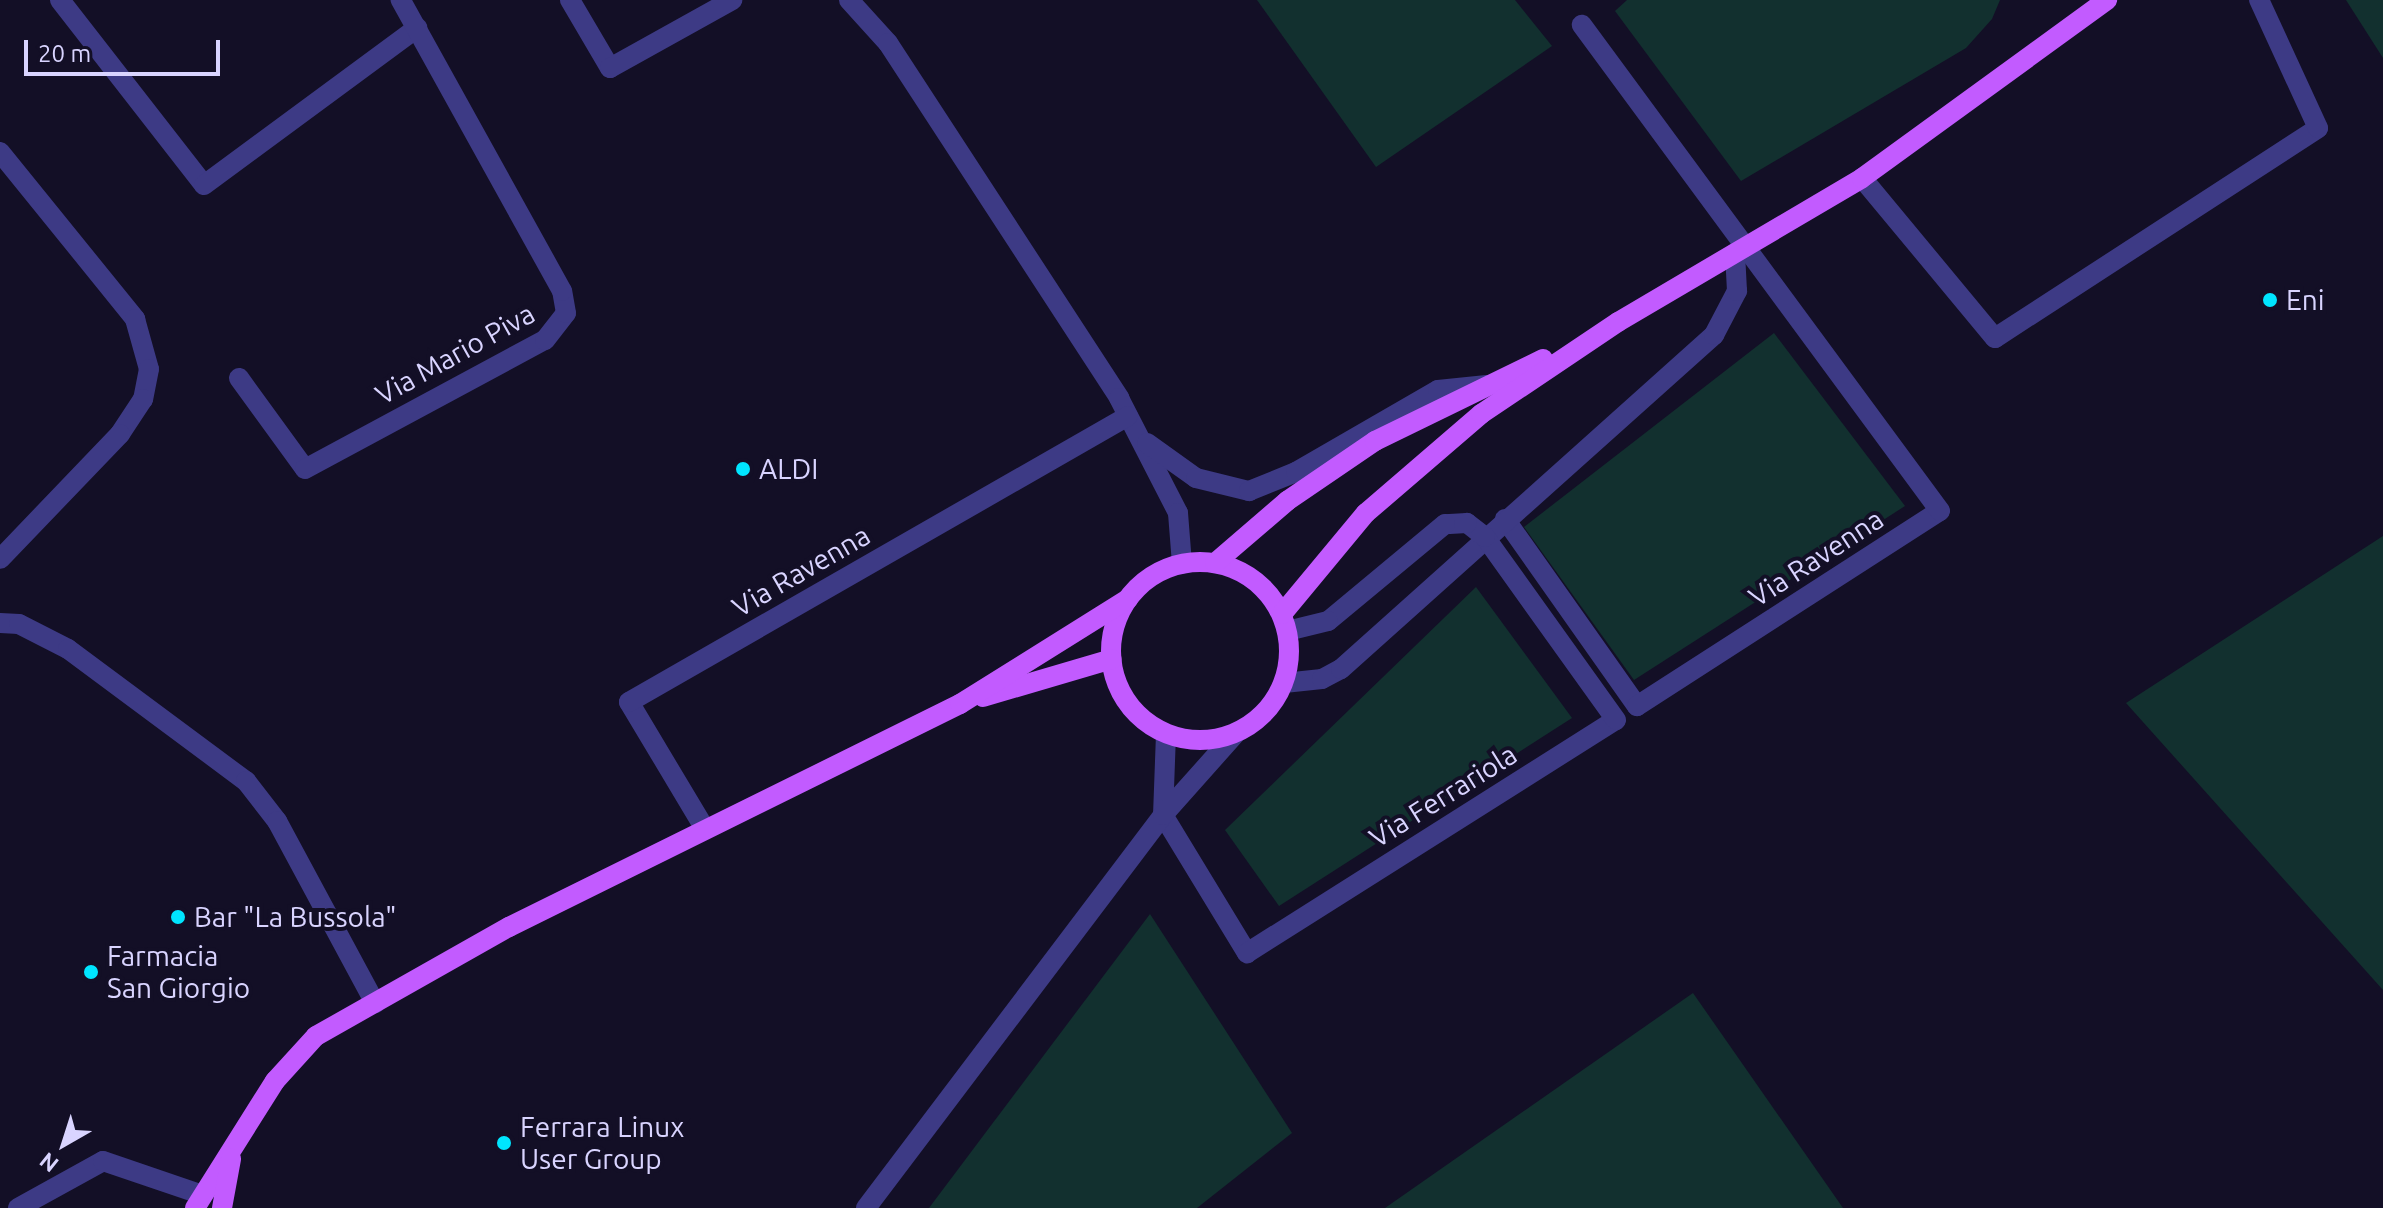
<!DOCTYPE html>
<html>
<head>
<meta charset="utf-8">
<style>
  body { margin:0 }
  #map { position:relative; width:2383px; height:1208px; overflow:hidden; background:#130f26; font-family:Ubuntu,sans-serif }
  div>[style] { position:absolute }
  .green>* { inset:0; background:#12302f }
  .minor>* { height:20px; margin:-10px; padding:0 10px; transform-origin:10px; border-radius:10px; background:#3d3a85 }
  .major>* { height:20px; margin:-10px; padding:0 10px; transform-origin:10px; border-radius:10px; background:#c25bff }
  .major>.ring { margin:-10px; padding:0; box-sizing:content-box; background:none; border:20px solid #c25bff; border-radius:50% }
  .dots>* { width:22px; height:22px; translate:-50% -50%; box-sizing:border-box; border:4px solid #130f26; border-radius:50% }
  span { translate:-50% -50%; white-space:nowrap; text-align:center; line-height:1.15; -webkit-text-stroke:8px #130f26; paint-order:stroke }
  .poi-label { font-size:28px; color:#d9d4ff }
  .left { translate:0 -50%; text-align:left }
  .street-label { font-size:28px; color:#d9d4ff }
  .north { position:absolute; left:24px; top:1104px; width:80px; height:80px; -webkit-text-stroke:6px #130f26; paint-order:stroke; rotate:219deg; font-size:22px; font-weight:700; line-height:32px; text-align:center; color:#d9d4ff }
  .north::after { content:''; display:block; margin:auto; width:28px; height:36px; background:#d9d4ff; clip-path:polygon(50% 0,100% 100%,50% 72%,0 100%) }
  .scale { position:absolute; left:24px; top:40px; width:196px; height:36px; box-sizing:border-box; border:4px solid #d9d4ff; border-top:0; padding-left:10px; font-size:24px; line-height:28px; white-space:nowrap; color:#d9d4ff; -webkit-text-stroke:6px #130f26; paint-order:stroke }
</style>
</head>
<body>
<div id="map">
  <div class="green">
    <div style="clip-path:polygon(1257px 0,1515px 0,1552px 46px,1376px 167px)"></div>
    <div style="clip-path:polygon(1627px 0,2000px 0,1992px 19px,1966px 48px,1741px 181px,1615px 11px)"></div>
    <div style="clip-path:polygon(2346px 0,2383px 0,2383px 58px)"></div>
    <div style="clip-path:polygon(1774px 333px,1905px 506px,1634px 680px,1524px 527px)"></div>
    <div style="clip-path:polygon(2383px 536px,2383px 990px,2126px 703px)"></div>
    <div style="clip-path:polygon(1476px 587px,1572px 718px,1279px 906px,1225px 830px)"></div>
    <div style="clip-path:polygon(1150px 914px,1292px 1133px,1197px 1208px,929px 1208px)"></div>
    <div style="clip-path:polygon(1693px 993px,1843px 1208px,1385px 1208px)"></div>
  </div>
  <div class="minor">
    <div style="left:60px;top:0;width:234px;rotate:52.1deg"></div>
    <div style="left:204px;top:185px;width:265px;rotate:-36.4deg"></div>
    <div style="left:570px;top:0;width:79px;rotate:59.5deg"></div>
    <div style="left:610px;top:68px;width:140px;rotate:-29.1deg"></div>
    <div style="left:849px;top:0;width:58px;rotate:47.8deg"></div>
    <div style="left:888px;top:43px;width:424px;rotate:56.9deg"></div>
    <div style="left:1119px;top:398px;width:129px;rotate:62.8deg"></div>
    <div style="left:1178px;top:513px;width:51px;rotate:85.5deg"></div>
    <div style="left:0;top:152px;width:215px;rotate:51deg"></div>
    <div style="left:135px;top:319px;width:52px;rotate:74.4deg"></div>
    <div style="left:149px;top:369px;width:31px;rotate:101deg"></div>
    <div style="left:143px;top:399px;width:42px;rotate:123.3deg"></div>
    <div style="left:120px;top:434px;width:173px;rotate:133.8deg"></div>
    <div style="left:1862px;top:178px;width:208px;rotate:50.3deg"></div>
    <div style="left:1995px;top:338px;width:385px;rotate:-33deg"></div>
    <div style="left:2318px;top:128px;width:141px;rotate:-114.7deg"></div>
    <div style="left:239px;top:378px;width:112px;rotate:54deg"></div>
    <div style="left:305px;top:469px;width:272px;rotate:-28.3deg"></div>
    <div style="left:545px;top:340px;width:34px;rotate:-52deg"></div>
    <div style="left:566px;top:313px;width:22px;rotate:-100deg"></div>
    <div style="left:562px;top:291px;width:333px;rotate:-119deg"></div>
    <div style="left:1147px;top:443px;width:60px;rotate:35.5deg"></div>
    <div style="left:1196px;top:478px;width:55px;rotate:13.8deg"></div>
    <div style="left:1249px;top:491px;width:51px;rotate:-22deg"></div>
    <div style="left:1296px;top:472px;width:164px;rotate:-30deg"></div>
    <div style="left:1438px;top:390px;width:49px;rotate:-5.8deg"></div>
    <div style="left:1505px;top:519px;width:229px;rotate:54.8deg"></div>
    <div style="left:1637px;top:706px;width:360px;rotate:-32.8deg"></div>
    <div style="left:1940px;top:511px;width:604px;rotate:-126.38deg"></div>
    <div style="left:0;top:623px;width:19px;rotate:3deg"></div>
    <div style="left:19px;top:624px;width:55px;rotate:27deg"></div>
    <div style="left:68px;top:649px;width:222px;rotate:36.6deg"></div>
    <div style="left:246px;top:781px;width:51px;rotate:52.2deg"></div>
    <div style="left:277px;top:821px;width:207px;rotate:61.7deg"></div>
    <div style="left:1284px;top:683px;width:38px;rotate:-6deg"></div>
    <div style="left:1322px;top:679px;width:21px;rotate:-28deg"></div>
    <div style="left:1341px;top:669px;width:501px;rotate:-41.84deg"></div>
    <div style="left:1714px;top:335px;width:50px;rotate:-62.4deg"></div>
    <div style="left:1737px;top:291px;width:38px;rotate:-93deg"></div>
    <div style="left:1166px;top:734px;width:81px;rotate:92.1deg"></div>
    <div style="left:1163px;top:815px;width:162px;rotate:58.7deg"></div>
    <div style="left:1247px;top:953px;width:436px;rotate:-32.3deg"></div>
    <div style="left:1616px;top:720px;width:225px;rotate:-125.6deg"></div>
    <div style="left:1485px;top:537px;width:23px;rotate:-142deg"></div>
    <div style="left:1467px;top:523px;width:22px;rotate:177deg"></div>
    <div style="left:1445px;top:524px;width:152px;rotate:140.3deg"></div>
    <div style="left:1328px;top:621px;width:42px;rotate:166.3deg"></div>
    <div style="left:705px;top:829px;width:148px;rotate:-120.9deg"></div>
    <div style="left:629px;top:702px;width:575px;rotate:-29.82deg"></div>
    <div style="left:18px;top:1208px;width:97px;rotate:-28.9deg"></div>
    <div style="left:103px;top:1161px;width:102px;rotate:18.8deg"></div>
    <div style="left:866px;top:1208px;width:493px;rotate:-52.9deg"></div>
    <div style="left:1163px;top:815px;width:110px;rotate:-48.3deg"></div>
  </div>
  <div class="major">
    <div class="ring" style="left:1111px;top:562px;width:158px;height:158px"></div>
    <div style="left:1215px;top:563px;width:95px;rotate:-40.7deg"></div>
    <div style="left:1287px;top:501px;width:107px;rotate:-34.3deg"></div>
    <div style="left:1375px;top:441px;width:187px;rotate:-26deg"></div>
    <div style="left:1282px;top:614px;width:131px;rotate:-50.3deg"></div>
    <div style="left:1366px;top:513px;width:152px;rotate:-40.7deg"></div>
    <div style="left:1481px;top:414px;width:165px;rotate:-33.9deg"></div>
    <div style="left:1618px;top:322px;width:283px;rotate:-30.5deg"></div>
    <div style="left:1862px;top:178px;width:303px;rotate:-36deg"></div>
    <div style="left:983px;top:697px;width:134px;rotate:-16.4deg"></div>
    <div style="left:195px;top:1208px;width:150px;rotate:-57.8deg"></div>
    <div style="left:275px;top:1081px;width:61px;rotate:-47.7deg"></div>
    <div style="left:316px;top:1036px;width:222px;rotate:-29.5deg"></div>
    <div style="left:509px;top:927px;width:503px;rotate:-26.31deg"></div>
    <div style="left:960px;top:704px;width:198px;rotate:-32deg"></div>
    <div style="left:222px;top:1208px;width:50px;rotate:-79.6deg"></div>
  </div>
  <div class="dots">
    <div style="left:2270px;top:300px;background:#00e5ff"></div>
    <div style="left:743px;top:469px;background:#00e5ff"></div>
    <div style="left:178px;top:917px;background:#00e5ff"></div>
    <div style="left:91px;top:972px;background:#00e5ff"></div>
    <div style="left:504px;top:1143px;background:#00e5ff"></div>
  </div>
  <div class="poi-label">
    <span class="left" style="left:2286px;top:300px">Eni</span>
    <span class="left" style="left:759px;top:469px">ALDI</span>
    <span class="left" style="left:194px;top:917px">Bar "La Bussola"</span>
    <span class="left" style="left:107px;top:972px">Farmacia<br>San Giorgio</span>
    <span class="left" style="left:520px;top:1143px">Ferrara Linux<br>User Group</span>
  </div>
  <div class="street-label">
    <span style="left:455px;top:354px;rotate:-29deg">Via Mario Piva</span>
    <span style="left:1816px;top:558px;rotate:-33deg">Via Ravenna</span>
    <span style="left:801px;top:571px;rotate:-30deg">Via Ravenna</span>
    <span style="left:1443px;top:796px;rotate:-32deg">Via Ferrariola</span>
  </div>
  <div class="north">N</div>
  <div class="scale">20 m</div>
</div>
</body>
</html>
